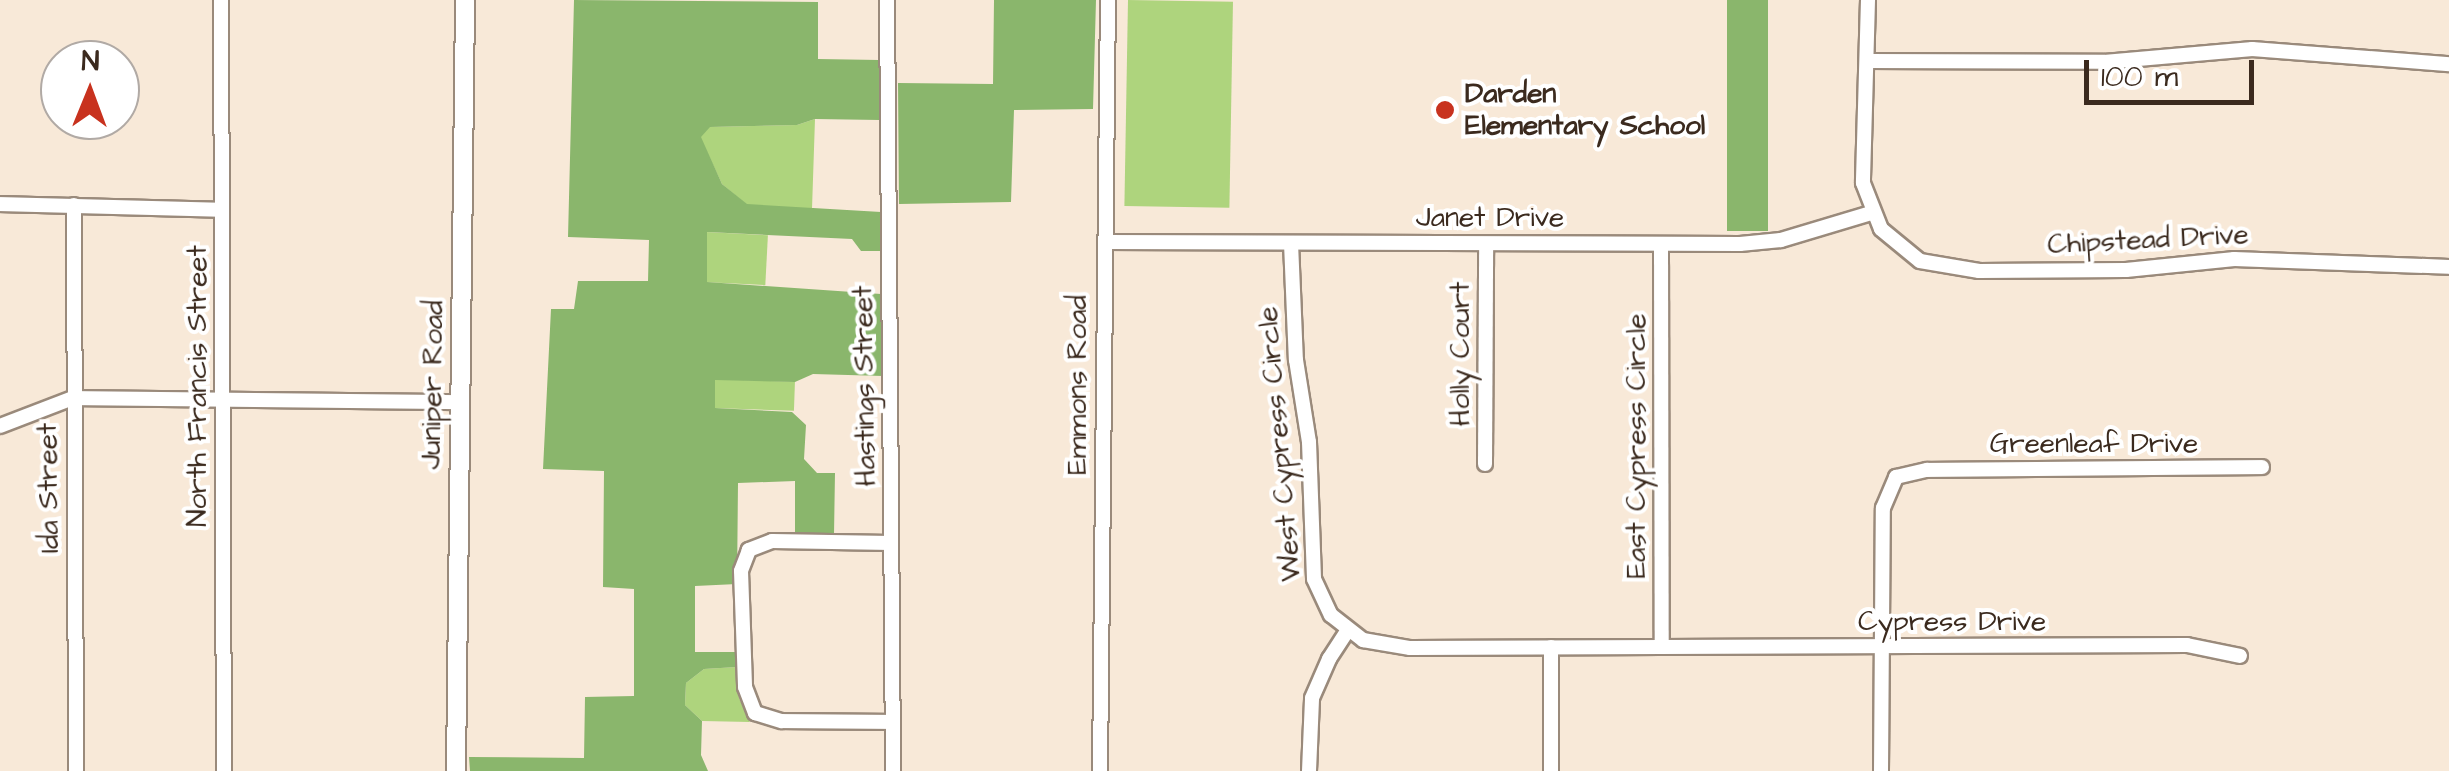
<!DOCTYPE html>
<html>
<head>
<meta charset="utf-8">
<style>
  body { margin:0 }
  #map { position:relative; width:2449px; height:771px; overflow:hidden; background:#f8e9d8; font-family:"Architects Daughter",sans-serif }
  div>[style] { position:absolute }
  .green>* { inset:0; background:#aed47d; transform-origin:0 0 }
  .forest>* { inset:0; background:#8ab66c; transform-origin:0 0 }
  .roads { filter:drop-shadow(2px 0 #9a8a7b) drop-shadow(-2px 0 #9a8a7b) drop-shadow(0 2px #9a8a7b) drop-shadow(0 -2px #9a8a7b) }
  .minor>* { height:14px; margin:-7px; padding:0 7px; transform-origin:7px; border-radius:7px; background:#fff }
  .tertiary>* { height:18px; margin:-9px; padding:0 9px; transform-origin:9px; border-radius:9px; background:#fff }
  .dots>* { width:28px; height:28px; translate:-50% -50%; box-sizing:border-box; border:5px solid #fff; border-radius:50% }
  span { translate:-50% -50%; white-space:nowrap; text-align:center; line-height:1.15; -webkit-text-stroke:8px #fff; paint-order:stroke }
  .poi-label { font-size:28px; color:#3b2a1e; font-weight:700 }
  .left { translate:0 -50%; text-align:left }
  .street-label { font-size:28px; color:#3b2a1e }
  .north { position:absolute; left:40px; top:40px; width:100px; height:100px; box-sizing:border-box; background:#fff; border:2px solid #b1aaa5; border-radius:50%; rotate:1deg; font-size:28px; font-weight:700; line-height:40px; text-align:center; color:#3b2a1e }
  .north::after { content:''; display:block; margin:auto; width:35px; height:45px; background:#c8321e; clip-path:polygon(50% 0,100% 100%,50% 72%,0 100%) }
  .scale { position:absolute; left:2084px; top:60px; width:170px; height:45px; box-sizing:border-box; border:5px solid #3b2a1e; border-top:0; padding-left:12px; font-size:30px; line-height:35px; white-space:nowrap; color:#3b2a1e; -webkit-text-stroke:8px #fff; paint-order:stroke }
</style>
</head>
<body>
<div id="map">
  <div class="green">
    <div style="left:1128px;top:0;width:105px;height:206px;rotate:1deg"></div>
    <div style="clip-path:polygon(815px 119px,812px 209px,747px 205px,722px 184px,700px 137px,709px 127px,797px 125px)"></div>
    <div style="left:706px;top:232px;width:62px;height:50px;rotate:3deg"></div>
    <div style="left:715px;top:379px;width:80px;height:29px;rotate:2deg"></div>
    <div style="clip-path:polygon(737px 667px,739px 698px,750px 722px,702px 721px,685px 705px,686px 683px,704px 669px)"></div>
  </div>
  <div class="forest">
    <div style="clip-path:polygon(574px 0,818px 2px,818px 59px,879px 60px,880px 120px,815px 119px,797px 125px,710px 127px,701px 137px,722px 184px,747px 204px,881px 212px,881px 251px,861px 251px,852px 239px,707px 232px,707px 282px,881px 294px,883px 376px,813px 374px,795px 382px,715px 380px,715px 408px,792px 412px,806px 425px,804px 459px,817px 473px,835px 473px,834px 535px,795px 534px,795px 481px,738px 483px,737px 584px,695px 586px,695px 652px,737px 652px,737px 667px,704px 669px,686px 683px,685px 705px,702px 721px,701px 755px,708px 771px,470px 771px,469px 757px,584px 758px,585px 697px,634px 696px,634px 589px,603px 587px,604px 471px,543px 469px,551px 309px,574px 309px,578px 281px,648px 281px,649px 240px,568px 237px)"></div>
    <div style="clip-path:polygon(994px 0,1096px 0,1093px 109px,1014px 110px,1011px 202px,899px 204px,898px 83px,993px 84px)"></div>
    <div style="left:1727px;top:0;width:41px;height:231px"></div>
  </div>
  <div class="roads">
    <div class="minor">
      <div style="left:221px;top:0;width:771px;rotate:89.78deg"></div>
      <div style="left:887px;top:0;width:771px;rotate:89.55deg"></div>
      <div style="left:1868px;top:0;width:183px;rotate:91.6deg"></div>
      <div style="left:1863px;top:183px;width:49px;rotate:68.6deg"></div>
      <div style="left:1881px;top:229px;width:50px;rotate:39.4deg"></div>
      <div style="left:1920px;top:261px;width:60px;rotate:9.6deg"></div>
      <div style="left:1979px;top:271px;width:147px;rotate:-0.4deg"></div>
      <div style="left:2126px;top:270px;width:109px;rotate:-5.8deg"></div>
      <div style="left:2234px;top:259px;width:215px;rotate:2.1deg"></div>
      <div style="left:1868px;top:61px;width:236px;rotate:0.2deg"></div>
      <div style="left:2104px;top:62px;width:149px;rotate:-5deg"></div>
      <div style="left:2252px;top:49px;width:198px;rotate:4.4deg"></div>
      <div style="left:0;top:204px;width:222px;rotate:1.5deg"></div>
      <div style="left:74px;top:205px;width:566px;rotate:89.8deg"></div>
      <div style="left:1105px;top:242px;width:635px;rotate:0.18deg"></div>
      <div style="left:1740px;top:244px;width:41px;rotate:-5.6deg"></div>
      <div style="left:1781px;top:240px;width:94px;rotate:-16.7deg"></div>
      <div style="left:1291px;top:243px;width:117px;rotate:87.6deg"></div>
      <div style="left:1296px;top:360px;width:83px;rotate:81deg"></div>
      <div style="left:1309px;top:442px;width:137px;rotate:87.9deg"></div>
      <div style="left:1314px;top:579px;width:40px;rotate:65deg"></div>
      <div style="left:1331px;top:615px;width:41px;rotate:38deg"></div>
      <div style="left:1363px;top:640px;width:48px;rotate:9.7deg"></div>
      <div style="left:1410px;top:648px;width:777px;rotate:-0.22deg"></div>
      <div style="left:2187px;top:645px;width:54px;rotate:11.7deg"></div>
      <div style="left:1661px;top:244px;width:403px;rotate:89.9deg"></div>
      <div style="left:0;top:426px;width:78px;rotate:-21deg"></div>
      <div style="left:73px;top:398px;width:387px;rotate:0.6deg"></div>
      <div style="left:1485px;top:464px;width:220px;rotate:-89.7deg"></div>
      <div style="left:891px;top:543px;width:119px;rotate:-179deg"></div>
      <div style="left:772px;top:541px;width:25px;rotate:159deg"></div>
      <div style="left:749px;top:550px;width:22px;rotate:111deg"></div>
      <div style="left:741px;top:571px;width:116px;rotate:88deg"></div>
      <div style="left:745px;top:687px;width:28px;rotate:69deg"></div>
      <div style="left:755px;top:713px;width:28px;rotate:17deg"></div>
      <div style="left:782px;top:721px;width:111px;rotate:0.5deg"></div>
      <div style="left:1100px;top:771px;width:771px;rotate:-89.41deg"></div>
      <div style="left:1309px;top:771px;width:73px;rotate:-87.6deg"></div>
      <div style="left:1312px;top:698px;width:43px;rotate:-66.4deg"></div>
      <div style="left:1329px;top:659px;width:33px;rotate:-57deg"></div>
      <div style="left:1551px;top:771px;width:124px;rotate:-90deg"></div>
      <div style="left:1881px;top:771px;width:263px;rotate:-89.6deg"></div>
      <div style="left:1883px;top:508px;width:34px;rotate:-67deg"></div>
      <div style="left:1896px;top:477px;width:32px;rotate:-13deg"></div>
      <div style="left:1927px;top:470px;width:335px;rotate:-0.5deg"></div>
    </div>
    <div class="tertiary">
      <div style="left:456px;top:771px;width:771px;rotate:-89.33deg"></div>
    </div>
  </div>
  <div class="dots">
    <div style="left:1445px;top:110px;background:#c8321e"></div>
  </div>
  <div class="poi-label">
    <span class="left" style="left:1465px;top:110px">Darden<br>Elementary School</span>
  </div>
  <div class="street-label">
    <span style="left:1490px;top:218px">Janet Drive</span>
    <span style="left:2148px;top:240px;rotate:-3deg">Chipstead Drive</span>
    <span style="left:1461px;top:354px;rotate:-90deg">Holly Court</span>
    <span style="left:433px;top:385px;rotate:-89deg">Juniper Road</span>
    <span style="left:1078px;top:385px;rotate:-90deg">Emmons Road</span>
    <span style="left:198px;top:386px;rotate:-90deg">North Francis Street</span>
    <span style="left:865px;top:386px;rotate:-91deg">Hastings Street</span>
    <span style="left:1280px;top:444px;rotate:-95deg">West Cypress Circle</span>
    <span style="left:2094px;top:444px">Greenleaf Drive</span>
    <span style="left:1637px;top:446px;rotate:-90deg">East Cypress Circle</span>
    <span style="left:49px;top:488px;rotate:-91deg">Ida Street</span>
    <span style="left:1952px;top:622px">Cypress Drive</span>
  </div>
  <div class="north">N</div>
  <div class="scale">100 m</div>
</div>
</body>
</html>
